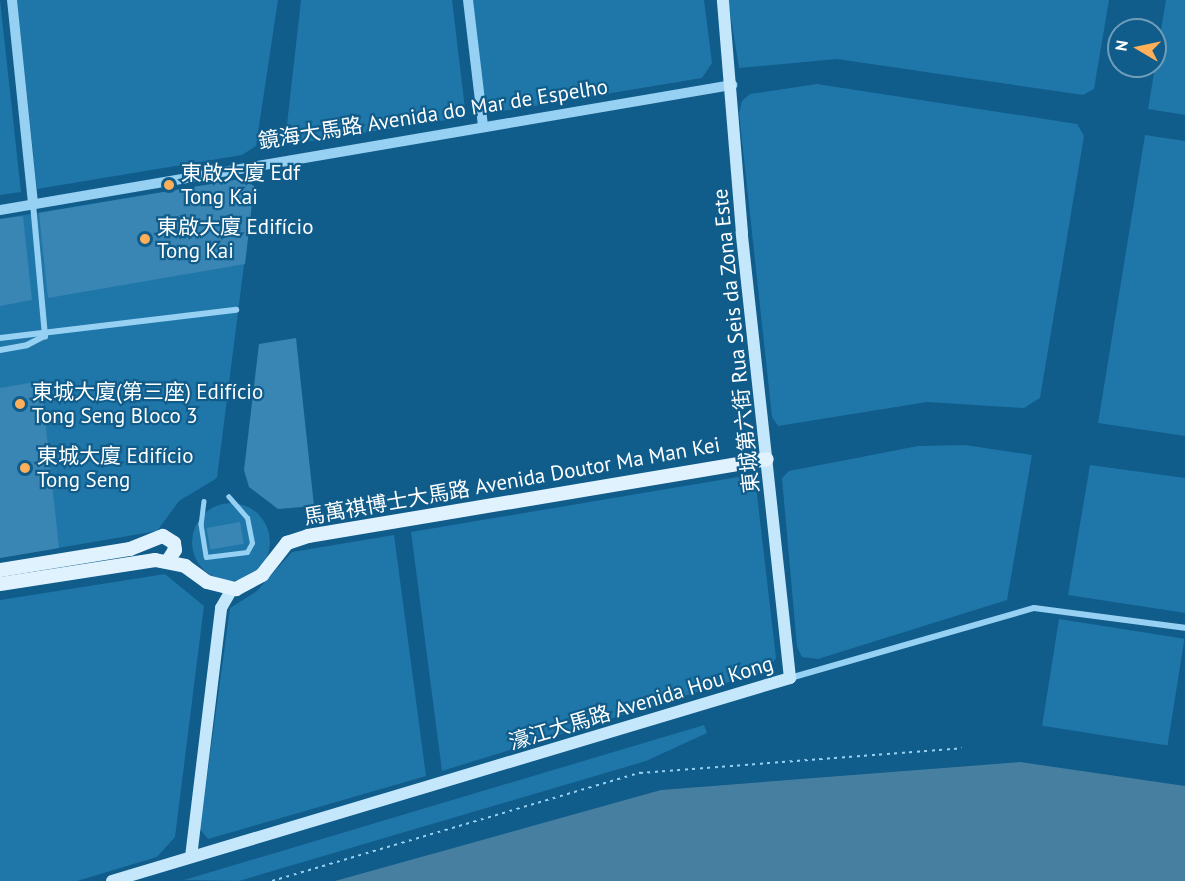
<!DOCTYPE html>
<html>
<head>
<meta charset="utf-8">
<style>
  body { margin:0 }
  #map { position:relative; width:1185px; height:881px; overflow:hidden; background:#105c8a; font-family:"PT Sans","Noto Sans SC",sans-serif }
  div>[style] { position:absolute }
  .green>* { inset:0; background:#1f76a9; transform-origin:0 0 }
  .round { border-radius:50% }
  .water>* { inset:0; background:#477fa1 }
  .building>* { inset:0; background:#3986b4; transform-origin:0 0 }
  .path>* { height:2px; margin-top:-1px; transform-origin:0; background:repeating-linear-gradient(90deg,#96d0f2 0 3px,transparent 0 7.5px) }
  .service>* { height:4.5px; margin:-2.25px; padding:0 2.25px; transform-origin:2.25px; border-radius:2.25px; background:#96d0f2 }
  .minor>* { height:6px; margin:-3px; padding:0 3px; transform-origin:3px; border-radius:3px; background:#96d0f2 }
  .tertiary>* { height:10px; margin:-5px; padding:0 5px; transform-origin:5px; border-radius:5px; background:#96d0f2 }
  .secondary>* { height:12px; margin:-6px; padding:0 6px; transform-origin:6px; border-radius:6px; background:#c5e7fc }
  .primary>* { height:14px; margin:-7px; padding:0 7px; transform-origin:7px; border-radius:7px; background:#e1f2ff }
  .dots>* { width:16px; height:16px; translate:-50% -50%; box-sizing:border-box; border:3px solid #105c8a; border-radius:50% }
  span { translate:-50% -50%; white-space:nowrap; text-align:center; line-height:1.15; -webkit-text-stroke:4.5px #105c8a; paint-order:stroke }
  .street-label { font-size:21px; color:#fff }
  .poi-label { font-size:21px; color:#fff }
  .left { translate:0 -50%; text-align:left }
  .north { position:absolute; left:1107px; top:18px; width:60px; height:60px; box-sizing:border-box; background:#105c8a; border:2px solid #709db9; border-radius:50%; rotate:279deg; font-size:16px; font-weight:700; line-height:24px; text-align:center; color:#fff }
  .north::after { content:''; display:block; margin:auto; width:21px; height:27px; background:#ffaf57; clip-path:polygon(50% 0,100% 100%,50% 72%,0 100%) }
</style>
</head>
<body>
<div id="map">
  <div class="green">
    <div style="clip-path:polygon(0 0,21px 192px,0 195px)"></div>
    <div style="clip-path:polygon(17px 0,278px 0,256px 146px,242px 155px,37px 189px)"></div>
    <div style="clip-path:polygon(301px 0,452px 0,466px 117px,292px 144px,286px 133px)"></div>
    <div style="clip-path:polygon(471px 0,704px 0,712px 63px,702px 78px,485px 114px)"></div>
    <div style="clip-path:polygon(728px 0,1109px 0,1094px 89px,1083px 95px,837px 59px,739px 68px)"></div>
    <div style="clip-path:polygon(1166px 0,1185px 0,1185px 115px,1148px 109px)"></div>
    <div style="clip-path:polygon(817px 84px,1077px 124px,1084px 136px,1040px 398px,1024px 408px,927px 402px,778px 426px,772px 417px,739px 113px,742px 101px,750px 94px)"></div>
    <div style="clip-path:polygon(1145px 135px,1185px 141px,1185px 436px,1098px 423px)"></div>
    <div style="clip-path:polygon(241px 179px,254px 186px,217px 478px,179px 501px,157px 531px,0 558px,0 219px)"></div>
    <div style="clip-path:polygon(965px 445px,1032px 455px,1007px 600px,818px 659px,802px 657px,797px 647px,782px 478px,789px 471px,918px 446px)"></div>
    <div style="clip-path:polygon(1090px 465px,1185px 478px,1185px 613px,1068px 595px)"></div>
    <div style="clip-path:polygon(738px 477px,756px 486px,776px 658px,768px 670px,442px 771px,411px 532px)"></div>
    <div class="round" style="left:192px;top:503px;width:78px;height:78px"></div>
    <div style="clip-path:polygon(394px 535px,426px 776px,208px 839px,200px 829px,230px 608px,257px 591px,292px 552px)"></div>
    <div style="clip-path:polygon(165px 574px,204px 606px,175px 837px,157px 857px,77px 881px,0 881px,0 600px)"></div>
    <div style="left:1059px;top:619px;width:127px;height:108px;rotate:9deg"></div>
    <div style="clip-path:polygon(704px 725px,707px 733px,646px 761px,239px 881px,184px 880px)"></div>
  </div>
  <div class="water">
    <div style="clip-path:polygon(1020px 762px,1185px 786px,1185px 881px,335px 881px,661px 790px)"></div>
  </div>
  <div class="building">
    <div style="clip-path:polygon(241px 179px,254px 186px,245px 264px,48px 298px,39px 213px)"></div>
    <div style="clip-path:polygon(23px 216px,32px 300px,0 306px,0 219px)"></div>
    <div style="clip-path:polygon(296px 338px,314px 506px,278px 509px,249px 487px,244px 470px,259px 344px)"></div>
    <div style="clip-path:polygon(41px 381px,59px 548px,0 558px,0 388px)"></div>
    <div style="left:240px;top:522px;width:22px;height:34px;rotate:80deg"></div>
  </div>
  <div class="path">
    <div style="left:272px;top:881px;width:384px;rotate:-16.4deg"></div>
    <div style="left:640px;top:773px;width:323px;rotate:-4.4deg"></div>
  </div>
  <div class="service">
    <div style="left:204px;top:501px;width:23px;rotate:97deg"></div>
    <div style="left:201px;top:524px;width:33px;rotate:81deg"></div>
    <div style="left:206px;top:557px;width:41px;rotate:-7deg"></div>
    <div style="left:247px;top:552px;width:10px;rotate:-61deg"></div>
    <div style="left:252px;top:543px;width:25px;rotate:-101deg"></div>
    <div style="left:247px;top:518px;width:28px;rotate:-131deg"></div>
  </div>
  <div class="minor">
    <div style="left:33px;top:204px;width:133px;rotate:84.8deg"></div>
    <div style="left:0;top:338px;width:238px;rotate:-6.8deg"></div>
    <div style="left:0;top:350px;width:27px;rotate:-10deg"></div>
    <div style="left:27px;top:345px;width:20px;rotate:-27deg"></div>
    <div style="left:790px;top:678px;width:254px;rotate:-16deg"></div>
    <div style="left:1034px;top:608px;width:152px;rotate:7.5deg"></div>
  </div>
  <div class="tertiary">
    <div style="left:12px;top:0;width:205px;rotate:84.1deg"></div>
    <div style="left:468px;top:0;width:126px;rotate:83.2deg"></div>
    <div style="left:0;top:210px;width:743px;rotate:-9.69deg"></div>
  </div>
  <div class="secondary">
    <div style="left:191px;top:857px;width:251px;rotate:-83.1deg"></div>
    <div style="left:221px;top:608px;width:22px;rotate:-60deg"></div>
    <div style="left:112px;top:881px;width:708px;rotate:-16.67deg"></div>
    <div style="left:790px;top:678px;width:448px;rotate:-96.2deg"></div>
    <div style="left:742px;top:233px;width:234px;rotate:-94.7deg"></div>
  </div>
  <div class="primary">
    <div style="left:0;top:570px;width:132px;rotate:-9.2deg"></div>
    <div style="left:130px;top:549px;width:35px;rotate:-22deg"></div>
    <div style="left:163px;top:536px;width:13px;rotate:32deg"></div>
    <div style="left:174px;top:543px;width:7px;rotate:82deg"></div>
    <div style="left:175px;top:550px;width:14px;rotate:124deg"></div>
    <div style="left:0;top:584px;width:157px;rotate:-8.8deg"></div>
    <div style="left:155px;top:560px;width:31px;rotate:11deg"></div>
    <div style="left:185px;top:566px;width:27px;rotate:36deg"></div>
    <div style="left:207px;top:582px;width:30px;rotate:14deg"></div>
    <div style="left:236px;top:589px;width:30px;rotate:-28deg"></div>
    <div style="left:262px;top:575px;width:41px;rotate:-52deg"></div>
    <div style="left:287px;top:543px;width:22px;rotate:-18deg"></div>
    <div style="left:308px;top:536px;width:465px;rotate:-9.5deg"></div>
  </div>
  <div class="dots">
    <div style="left:169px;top:185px;background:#ffaf57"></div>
    <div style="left:145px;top:239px;background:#ffaf57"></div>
    <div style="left:20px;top:404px;background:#ffaf57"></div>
    <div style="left:25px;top:468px;background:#ffaf57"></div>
  </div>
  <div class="street-label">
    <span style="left:433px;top:114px;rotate:-9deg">鏡海大馬路 Avenida do Mar de Espelho</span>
    <span style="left:736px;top:341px;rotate:-96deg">東城第六街 Rua Seis da Zona Este</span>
    <span style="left:512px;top:481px;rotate:-10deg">馬萬祺博士大馬路 Avenida Doutor Ma Man Kei</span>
    <span style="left:641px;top:703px;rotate:-17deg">濠江大馬路 Avenida Hou Kong</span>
  </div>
  <div class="poi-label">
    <span class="left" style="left:181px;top:185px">東啟大廈 Edf<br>Tong Kai</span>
    <span class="left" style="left:157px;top:239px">東啟大廈 Edifício<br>Tong Kai</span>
    <span class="left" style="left:32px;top:404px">東城大廈(第三座) Edifício<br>Tong Seng Bloco 3</span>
    <span class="left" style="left:37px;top:468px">東城大廈 Edifício<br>Tong Seng</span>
  </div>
  <div class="north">N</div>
</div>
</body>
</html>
